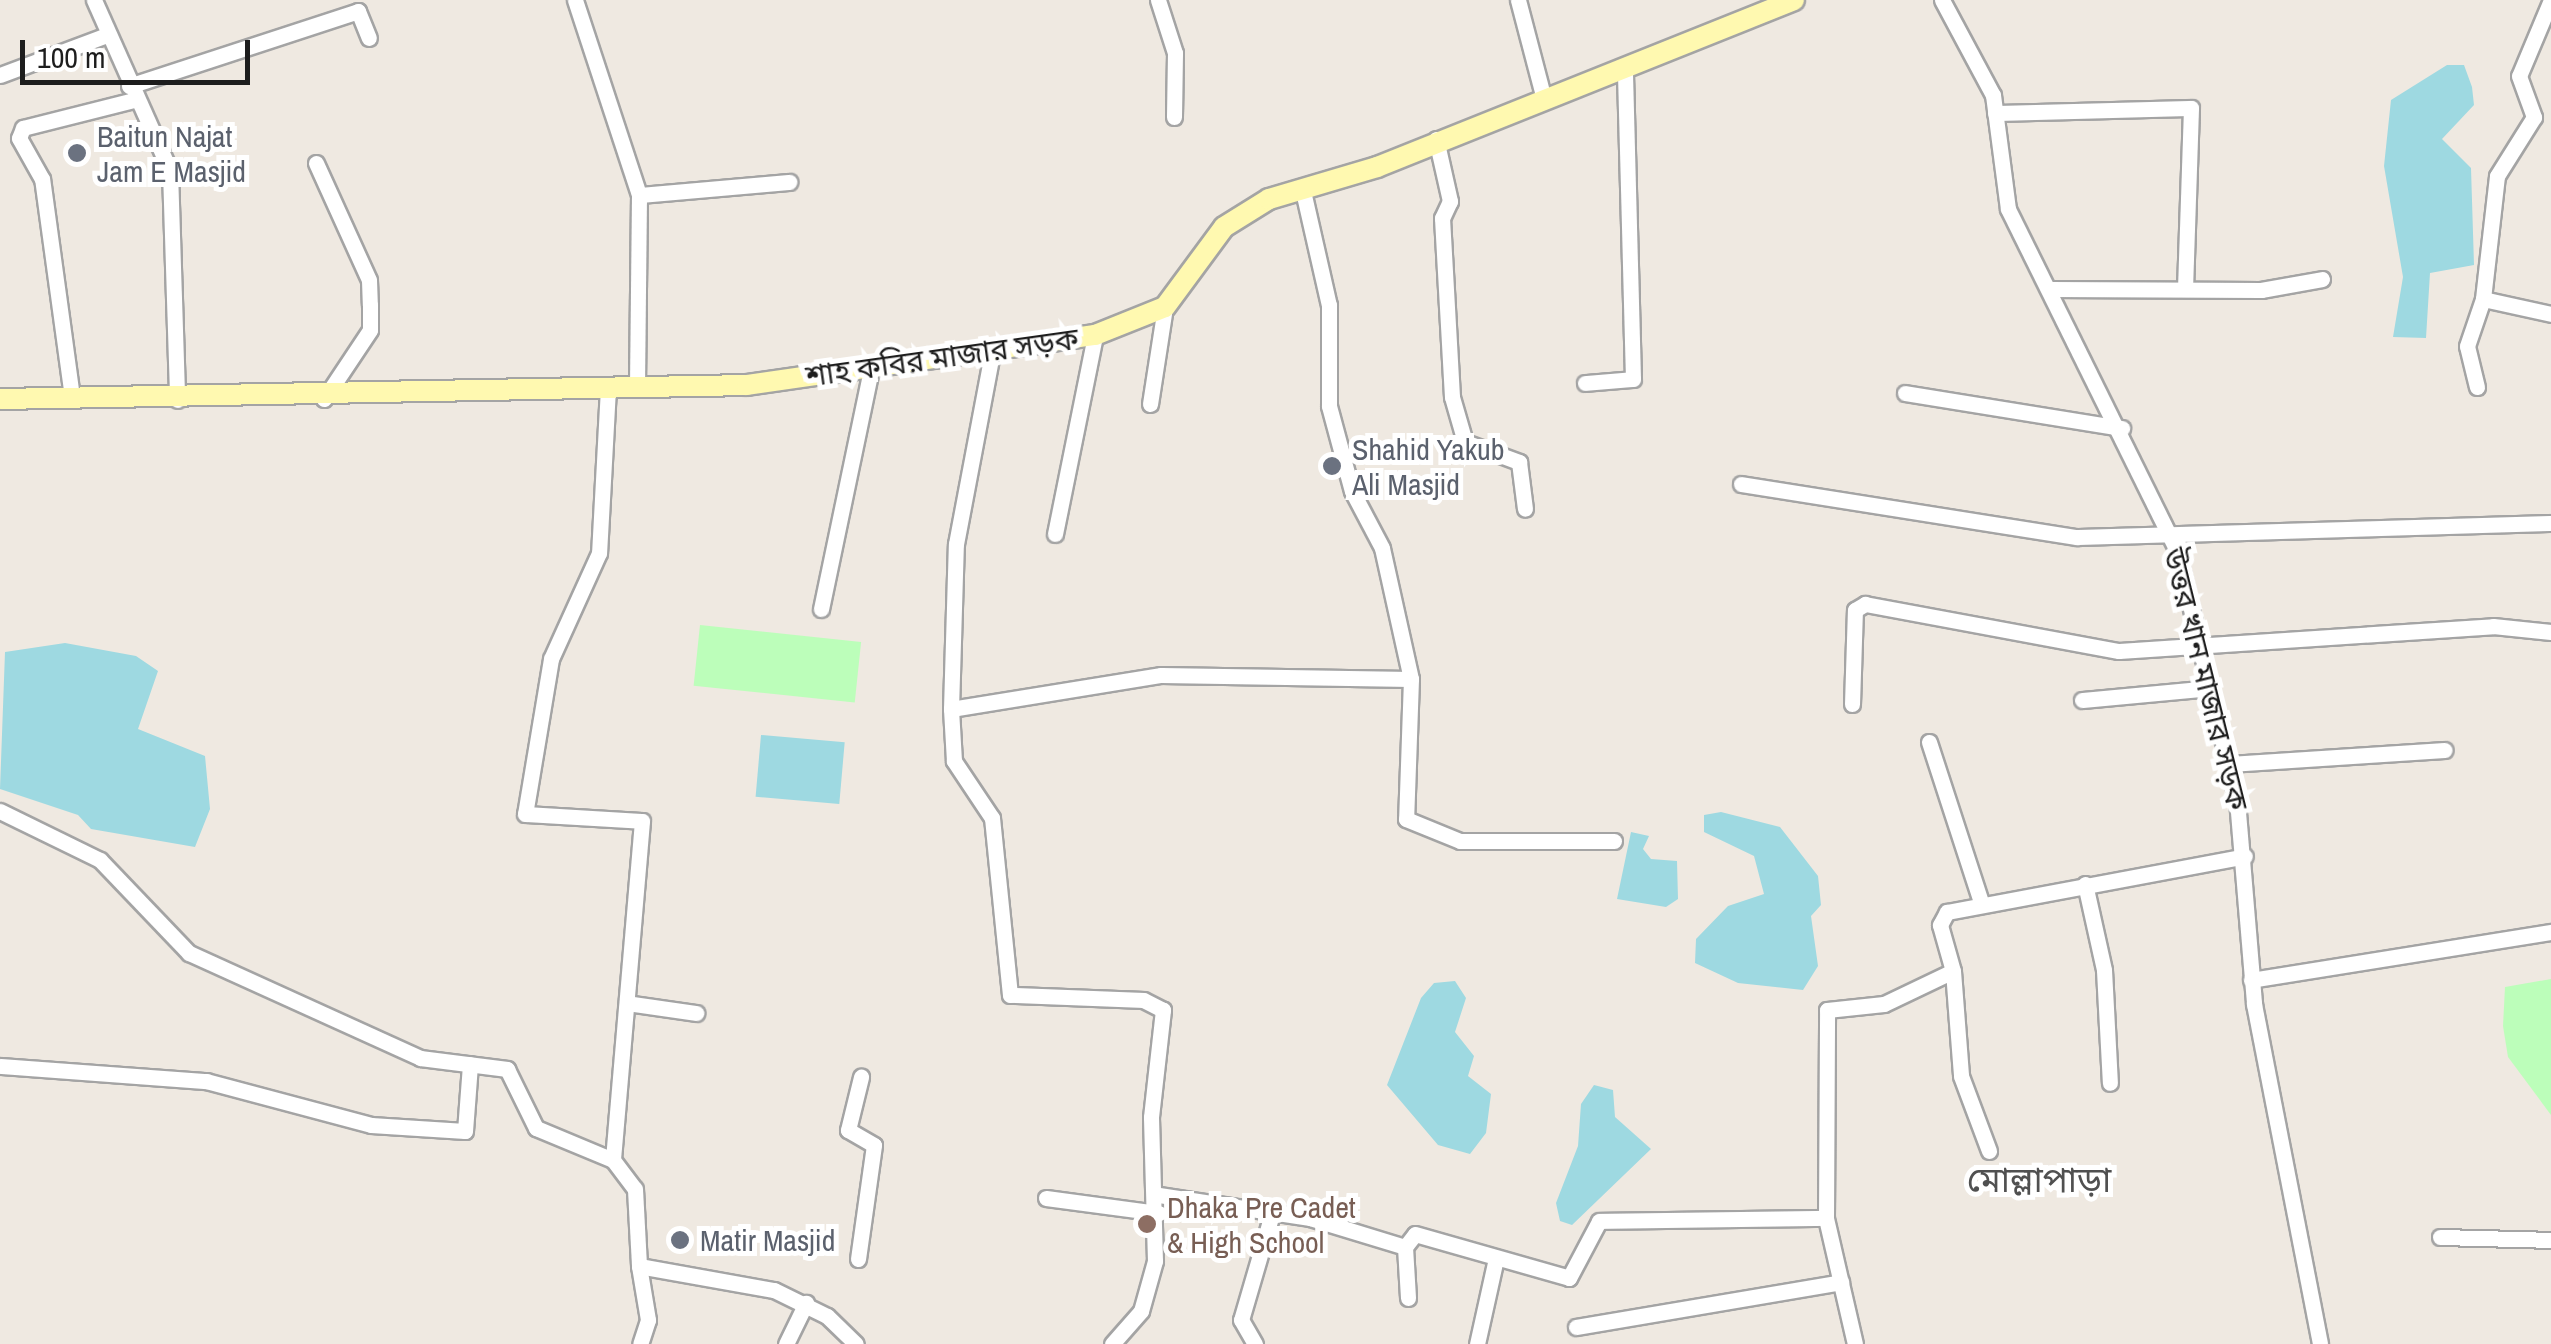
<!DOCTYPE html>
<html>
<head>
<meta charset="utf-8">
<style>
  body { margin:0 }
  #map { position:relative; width:2551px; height:1344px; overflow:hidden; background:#efe9e1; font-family:"Archivo Narrow","Noto Sans Bengali",sans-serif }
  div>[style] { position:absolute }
  .park>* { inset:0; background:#bcfeba; transform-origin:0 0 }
  .water>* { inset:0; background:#9ed9e1; transform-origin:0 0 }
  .roads { filter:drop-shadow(2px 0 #a4a4a4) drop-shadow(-2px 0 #a4a4a4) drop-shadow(0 2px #a4a4a4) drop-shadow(0 -2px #a4a4a4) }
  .street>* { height:15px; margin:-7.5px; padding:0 7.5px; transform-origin:7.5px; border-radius:7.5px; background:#fff }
  .secondary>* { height:20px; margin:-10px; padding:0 10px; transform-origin:10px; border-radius:10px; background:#fff9b0 }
  .dots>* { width:28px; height:28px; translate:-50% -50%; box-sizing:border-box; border:5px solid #fff; border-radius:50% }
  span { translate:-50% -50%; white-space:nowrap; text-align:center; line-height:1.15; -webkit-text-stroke:10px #fff; paint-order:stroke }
  .worship-label { font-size:30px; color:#5b616d }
  .left { translate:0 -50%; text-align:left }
  .street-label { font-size:30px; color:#1d1d1d }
  .education-label { font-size:30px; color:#785e54 }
  .quarter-label { font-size:35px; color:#505050 }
  .scale { position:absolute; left:20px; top:40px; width:230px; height:45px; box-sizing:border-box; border:5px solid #1d1d1d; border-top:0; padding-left:12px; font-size:30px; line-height:35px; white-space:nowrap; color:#1d1d1d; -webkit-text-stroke:8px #fff; paint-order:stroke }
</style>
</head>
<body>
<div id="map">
  <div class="park">
    <div style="left:700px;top:625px;width:162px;height:61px;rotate:6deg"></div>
    <div style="clip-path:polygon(2551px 979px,2551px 1115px,2508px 1057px,2503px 1026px,2505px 987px)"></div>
  </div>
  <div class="water">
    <div style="clip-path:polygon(2447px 65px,2464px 65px,2472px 87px,2474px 105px,2442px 139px,2471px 168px,2474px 265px,2430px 273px,2426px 338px,2393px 337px,2403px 277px,2384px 166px,2391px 100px)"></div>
    <div style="clip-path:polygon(65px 643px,136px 656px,158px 671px,138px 729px,205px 756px,210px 809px,195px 847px,91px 829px,78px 815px,0 789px,5px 652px)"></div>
    <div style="left:761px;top:735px;width:84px;height:62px;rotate:5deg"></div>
    <div style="clip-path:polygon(1721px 812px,1780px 827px,1818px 876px,1821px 905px,1811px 916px,1818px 966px,1803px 990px,1738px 983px,1695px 963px,1696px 939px,1728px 906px,1764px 894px,1754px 856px,1704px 832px,1704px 815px)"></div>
    <div style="clip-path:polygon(1631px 832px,1649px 836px,1643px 849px,1651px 859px,1677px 861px,1678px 899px,1666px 907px,1617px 899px)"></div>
    <div style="clip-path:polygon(1455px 981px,1466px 998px,1455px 1032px,1474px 1056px,1468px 1076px,1491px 1094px,1486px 1133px,1470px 1154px,1438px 1145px,1387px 1085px,1421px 998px,1434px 983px)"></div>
    <div style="clip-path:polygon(1594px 1085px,1613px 1090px,1615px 1117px,1651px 1149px,1572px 1225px,1560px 1221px,1556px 1203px,1578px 1146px,1581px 1104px)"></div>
  </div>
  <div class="roads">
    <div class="street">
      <div style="left:94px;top:0;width:187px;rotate:66deg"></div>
      <div style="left:170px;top:171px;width:229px;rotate:88.2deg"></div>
      <div style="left:575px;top:0;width:205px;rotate:71.8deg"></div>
      <div style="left:639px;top:195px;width:193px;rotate:90.6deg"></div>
      <div style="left:1158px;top:0;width:56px;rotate:72.2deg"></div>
      <div style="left:1175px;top:53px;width:64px;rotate:90.9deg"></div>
      <div style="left:1518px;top:0;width:98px;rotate:75.3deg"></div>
      <div style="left:1942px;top:0;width:108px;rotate:61.8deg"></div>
      <div style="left:1993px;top:95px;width:115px;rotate:82.5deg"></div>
      <div style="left:2008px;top:209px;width:381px;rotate:63.7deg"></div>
      <div style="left:2177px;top:551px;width:256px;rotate:76.5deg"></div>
      <div style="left:2237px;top:800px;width:205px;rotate:85.2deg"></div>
      <div style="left:2254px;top:1004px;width:346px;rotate:79deg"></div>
      <div style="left:2551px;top:0;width:82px;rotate:112.8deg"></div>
      <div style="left:2519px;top:76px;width:44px;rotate:69.9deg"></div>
      <div style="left:2534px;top:117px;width:70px;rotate:122.1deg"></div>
      <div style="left:2497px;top:176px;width:124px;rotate:96.5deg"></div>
      <div style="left:2483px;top:299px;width:70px;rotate:12.4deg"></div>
      <div style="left:0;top:75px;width:114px;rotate:-20.5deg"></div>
      <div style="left:129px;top:86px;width:241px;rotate:-18.1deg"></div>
      <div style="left:358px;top:11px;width:29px;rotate:68deg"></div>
      <div style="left:1995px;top:113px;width:196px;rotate:-1.5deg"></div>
      <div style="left:2191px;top:108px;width:181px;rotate:91.9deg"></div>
      <div style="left:1436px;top:139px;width:64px;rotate:77.3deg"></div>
      <div style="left:1450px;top:201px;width:19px;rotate:115deg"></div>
      <div style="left:1442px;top:218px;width:179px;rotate:86.8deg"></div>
      <div style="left:1452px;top:397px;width:47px;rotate:73.9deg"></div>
      <div style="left:1465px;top:442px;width:58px;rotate:20.3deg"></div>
      <div style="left:1519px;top:462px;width:47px;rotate:82.7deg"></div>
      <div style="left:316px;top:163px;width:128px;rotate:65.6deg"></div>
      <div style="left:369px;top:280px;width:25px;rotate:88deg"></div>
      <div style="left:370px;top:305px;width:25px;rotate:90deg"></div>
      <div style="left:370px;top:330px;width:83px;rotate:123.7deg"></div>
      <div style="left:1303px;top:191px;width:117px;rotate:77.2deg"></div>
      <div style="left:1329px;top:305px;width:101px;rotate:90deg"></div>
      <div style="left:1329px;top:406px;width:88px;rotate:74.9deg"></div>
      <div style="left:1352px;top:491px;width:64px;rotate:62.2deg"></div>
      <div style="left:1382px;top:548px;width:134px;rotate:77.5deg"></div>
      <div style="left:1411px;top:679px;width:140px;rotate:92deg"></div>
      <div style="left:1406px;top:819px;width:58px;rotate:22.2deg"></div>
      <div style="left:1460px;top:841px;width:154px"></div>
      <div style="left:639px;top:195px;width:151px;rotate:-5deg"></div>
      <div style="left:2050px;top:289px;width:211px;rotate:0.3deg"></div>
      <div style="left:2261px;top:290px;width:62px;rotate:-10.2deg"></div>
      <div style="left:1585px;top:383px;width:48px;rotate:-4.8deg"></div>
      <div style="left:1633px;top:379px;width:313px;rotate:-91.5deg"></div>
      <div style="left:2477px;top:387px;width:42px;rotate:-103.7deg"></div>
      <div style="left:2467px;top:346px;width:50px;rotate:-71.2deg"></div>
      <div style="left:608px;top:388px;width:165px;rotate:93.1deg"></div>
      <div style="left:599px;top:553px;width:116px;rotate:114.4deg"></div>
      <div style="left:551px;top:659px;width:157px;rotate:99.5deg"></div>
      <div style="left:525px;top:814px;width:117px;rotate:3.4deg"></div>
      <div style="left:642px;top:821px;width:340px;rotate:94.9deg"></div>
      <div style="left:1905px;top:393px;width:220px;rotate:9.2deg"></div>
      <div style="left:72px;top:397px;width:220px;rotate:-97.8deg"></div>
      <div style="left:42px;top:179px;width:47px;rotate:-119.3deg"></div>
      <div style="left:19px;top:138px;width:11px;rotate:-68deg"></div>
      <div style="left:23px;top:128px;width:114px;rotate:-14.2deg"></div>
      <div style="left:1150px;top:404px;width:98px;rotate:-81.2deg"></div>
      <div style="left:1741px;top:484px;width:340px;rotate:9deg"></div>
      <div style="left:2077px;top:537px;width:474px;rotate:-1.7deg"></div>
      <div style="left:1055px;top:534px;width:203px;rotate:-78.6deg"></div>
      <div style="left:821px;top:609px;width:244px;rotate:-78.2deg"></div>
      <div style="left:2082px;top:700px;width:130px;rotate:-5.3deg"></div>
      <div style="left:1852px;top:704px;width:94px;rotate:-88.2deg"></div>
      <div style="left:1855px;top:610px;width:12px;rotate:-31deg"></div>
      <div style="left:1865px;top:604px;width:258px;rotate:10.5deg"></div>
      <div style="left:2119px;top:651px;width:375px;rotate:-3.8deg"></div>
      <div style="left:2493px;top:626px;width:58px;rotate:5.9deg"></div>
      <div style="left:951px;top:709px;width:165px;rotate:-88.3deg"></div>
      <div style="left:956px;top:544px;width:194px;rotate:-79.3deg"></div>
      <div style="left:1929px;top:742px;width:171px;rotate:72deg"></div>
      <div style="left:2229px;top:764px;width:216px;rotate:-3.7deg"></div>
      <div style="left:0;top:811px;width:111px;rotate:26.1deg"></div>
      <div style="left:100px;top:860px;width:129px;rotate:46.3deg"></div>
      <div style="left:189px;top:953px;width:254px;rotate:24.4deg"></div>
      <div style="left:420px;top:1058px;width:88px;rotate:7.2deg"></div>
      <div style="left:507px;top:1069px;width:66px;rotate:63.8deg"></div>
      <div style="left:536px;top:1128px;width:83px;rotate:22.6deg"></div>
      <div style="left:613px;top:1160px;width:36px;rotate:53deg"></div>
      <div style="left:635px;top:1189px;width:77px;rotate:87deg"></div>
      <div style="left:639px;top:1266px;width:137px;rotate:10.1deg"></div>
      <div style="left:774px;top:1290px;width:59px;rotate:26.1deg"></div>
      <div style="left:827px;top:1316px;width:40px;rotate:44deg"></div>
      <div style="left:2085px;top:884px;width:88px;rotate:77.5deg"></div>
      <div style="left:2104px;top:970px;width:113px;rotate:87deg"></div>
      <div style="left:1953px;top:971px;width:105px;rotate:85.6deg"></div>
      <div style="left:1961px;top:1076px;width:80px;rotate:69.5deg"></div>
      <div style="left:2251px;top:980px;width:304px;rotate:-9.1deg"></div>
      <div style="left:633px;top:1004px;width:64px;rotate:8.1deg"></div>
      <div style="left:0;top:1066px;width:207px;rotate:4.2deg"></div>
      <div style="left:206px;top:1081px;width:171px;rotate:14.9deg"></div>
      <div style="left:371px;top:1125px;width:94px;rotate:3.7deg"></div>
      <div style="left:465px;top:1131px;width:67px;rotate:-85.7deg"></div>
      <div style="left:1159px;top:1195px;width:153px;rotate:8.7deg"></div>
      <div style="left:1310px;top:1218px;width:99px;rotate:17deg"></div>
      <div style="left:1405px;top:1247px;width:16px;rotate:-52deg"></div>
      <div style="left:1415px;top:1234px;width:160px;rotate:15.9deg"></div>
      <div style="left:1569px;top:1278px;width:64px;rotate:-62.2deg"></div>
      <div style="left:1599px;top:1221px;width:227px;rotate:-0.8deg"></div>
      <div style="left:1046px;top:1198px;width:114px;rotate:7.6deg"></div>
      <div style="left:2440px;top:1237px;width:111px;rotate:1.5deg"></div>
      <div style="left:1405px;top:1247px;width:51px;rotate:86.6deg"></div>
      <div style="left:858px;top:1259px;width:115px;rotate:-82deg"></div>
      <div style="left:874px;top:1145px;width:30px;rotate:-150deg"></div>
      <div style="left:848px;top:1130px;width:55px;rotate:-76.2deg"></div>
      <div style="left:639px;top:1266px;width:55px;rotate:80.5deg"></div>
      <div style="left:648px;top:1320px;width:25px;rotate:108deg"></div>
      <div style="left:1576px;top:1327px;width:269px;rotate:-9.6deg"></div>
      <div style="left:786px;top:1344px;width:46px;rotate:-64deg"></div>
      <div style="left:1112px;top:1344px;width:44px;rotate:-48.7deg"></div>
      <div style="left:1141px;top:1311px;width:52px;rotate:-74.4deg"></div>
      <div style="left:1155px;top:1261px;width:144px;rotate:-91.6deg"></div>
      <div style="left:1151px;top:1117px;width:108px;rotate:-83.6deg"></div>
      <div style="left:1163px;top:1010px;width:22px;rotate:-153deg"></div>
      <div style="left:1143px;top:1000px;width:133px;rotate:-177.8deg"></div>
      <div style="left:1010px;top:995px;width:178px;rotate:-95.8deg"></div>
      <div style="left:992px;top:818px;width:69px;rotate:-123.7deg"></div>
      <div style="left:954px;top:761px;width:52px;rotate:-93.3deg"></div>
      <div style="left:951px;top:709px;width:213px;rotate:-9.2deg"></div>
      <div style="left:1161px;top:675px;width:250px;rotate:0.9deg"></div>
      <div style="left:1255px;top:1344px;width:28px;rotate:-120deg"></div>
      <div style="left:1241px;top:1320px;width:110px;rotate:-73.7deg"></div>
      <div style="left:1477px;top:1344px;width:88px;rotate:-77.5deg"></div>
      <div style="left:1855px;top:1344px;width:129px;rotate:-103deg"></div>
      <div style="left:1826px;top:1218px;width:208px;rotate:-89.7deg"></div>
      <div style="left:1827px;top:1010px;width:57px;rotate:-6deg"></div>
      <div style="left:1884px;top:1004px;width:76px;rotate:-25.6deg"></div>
      <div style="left:1953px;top:971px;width:48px;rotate:-105.8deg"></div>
      <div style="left:1940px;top:925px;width:15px;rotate:-62deg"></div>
      <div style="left:1947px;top:912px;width:303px;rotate:-10.6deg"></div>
    </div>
    <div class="secondary">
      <div style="left:0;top:399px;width:747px;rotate:-1.07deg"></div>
      <div style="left:747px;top:385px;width:352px;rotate:-8.2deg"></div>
      <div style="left:1095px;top:335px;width:75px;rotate:-21.8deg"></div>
      <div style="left:1165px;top:307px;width:99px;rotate:-53.6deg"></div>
      <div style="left:1224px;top:227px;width:53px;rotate:-31.9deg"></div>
      <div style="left:1269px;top:199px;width:113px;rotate:-16.5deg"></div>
      <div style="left:1377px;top:167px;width:449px;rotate:-21.8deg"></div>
    </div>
  </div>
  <div class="dots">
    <div style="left:77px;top:153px;background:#6b7280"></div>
    <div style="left:1332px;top:466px;background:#6b7280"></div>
    <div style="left:1147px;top:1224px;background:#8d6e63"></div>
    <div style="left:680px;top:1240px;background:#6b7280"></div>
  </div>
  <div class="worship-label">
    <span class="left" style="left:97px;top:153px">Baitun Najat<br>Jam E Masjid</span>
    <span class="left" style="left:1352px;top:466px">Shahid Yakub<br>Ali Masjid</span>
    <span class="left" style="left:700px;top:1240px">Matir Masjid</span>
  </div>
  <div class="street-label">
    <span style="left:942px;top:357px;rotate:-8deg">শাহ কবির মাজার সড়ক</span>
    <span style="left:2206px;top:679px;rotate:76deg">উত্তর খান মাজার সড়ক</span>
  </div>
  <div class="education-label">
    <span class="left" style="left:1167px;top:1224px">Dhaka Pre Cadet<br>&amp; High School</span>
  </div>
  <div class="quarter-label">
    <span style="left:2039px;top:1180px">মোল্লাপাড়া</span>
  </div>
  <div class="scale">100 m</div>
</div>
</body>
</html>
